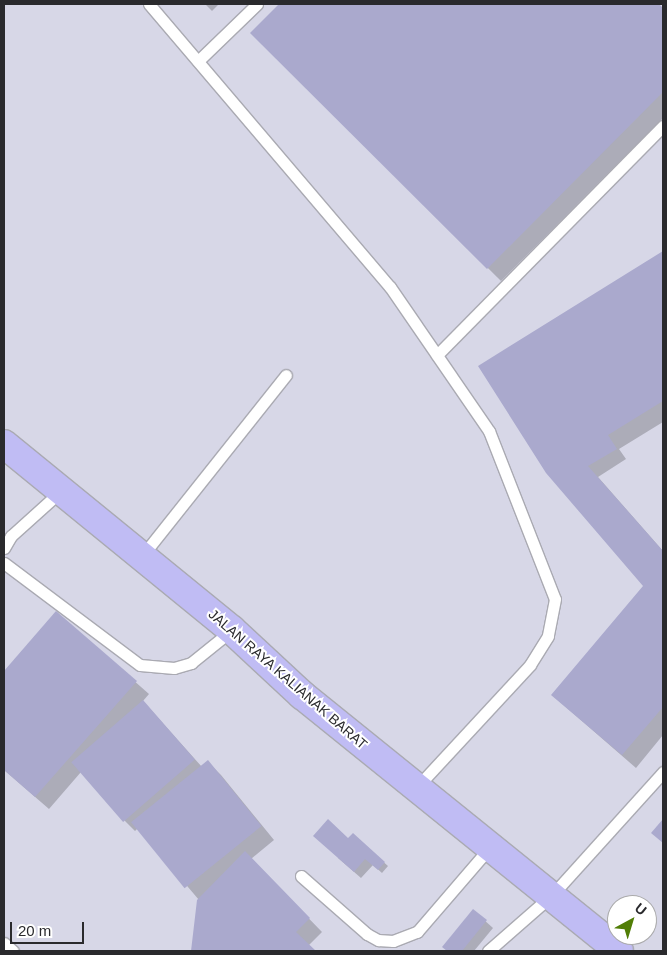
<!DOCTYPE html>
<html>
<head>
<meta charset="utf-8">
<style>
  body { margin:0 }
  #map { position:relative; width:667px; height:955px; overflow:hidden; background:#e5e5ed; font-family:Arial,sans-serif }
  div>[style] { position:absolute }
  .built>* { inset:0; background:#d7d7e7 }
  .shadow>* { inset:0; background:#0003 }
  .building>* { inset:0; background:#aaa9cd; transform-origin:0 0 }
  .roads { filter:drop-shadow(1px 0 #aaaab2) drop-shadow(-1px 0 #aaaab2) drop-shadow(0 1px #aaaab2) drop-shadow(0 -1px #aaaab2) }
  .service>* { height:11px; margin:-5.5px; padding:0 5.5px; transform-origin:5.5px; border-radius:5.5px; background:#fff }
  .trunk>* { height:28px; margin:-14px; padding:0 14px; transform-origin:14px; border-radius:14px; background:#c0bcf4 }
  span { translate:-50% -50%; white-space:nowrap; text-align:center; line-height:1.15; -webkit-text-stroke:4px #fff; paint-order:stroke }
  .street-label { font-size:14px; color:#2a2a2d }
  .frame { position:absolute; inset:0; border:5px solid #2a2a2d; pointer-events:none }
  .north { position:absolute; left:607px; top:895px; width:50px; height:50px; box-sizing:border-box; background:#fff; border:1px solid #aaaaab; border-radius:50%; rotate:39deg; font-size:14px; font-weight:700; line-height:20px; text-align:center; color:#2a2a2d }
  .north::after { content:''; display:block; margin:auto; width:18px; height:22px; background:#517e06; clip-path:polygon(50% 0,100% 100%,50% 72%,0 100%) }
  .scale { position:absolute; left:10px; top:922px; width:74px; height:22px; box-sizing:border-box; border:2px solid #2a2a2d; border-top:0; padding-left:6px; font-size:15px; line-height:18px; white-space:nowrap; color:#2a2a2d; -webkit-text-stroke:4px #fff; paint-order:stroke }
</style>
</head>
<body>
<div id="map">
  <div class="built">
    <div style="clip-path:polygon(evenodd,4px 4px,663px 4px,663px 951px,4px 951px,4px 4px,617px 905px,647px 905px,647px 935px,617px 935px,617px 905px)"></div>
  </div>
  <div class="shadow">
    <div style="clip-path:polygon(205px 4px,219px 4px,212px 11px)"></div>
    <div style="clip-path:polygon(281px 4px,657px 4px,663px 10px,663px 118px,501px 281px,251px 33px)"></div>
    <div style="clip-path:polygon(663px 253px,663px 422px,619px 449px,626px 459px,598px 477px,663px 551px,663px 735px,636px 768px,552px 695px,656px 600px,480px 366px)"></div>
    <div style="clip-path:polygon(56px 612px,149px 694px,143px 701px,202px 767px,208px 762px,221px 775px,274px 840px,251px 859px,322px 932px,308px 946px,314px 951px,192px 951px,199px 900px,138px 828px,135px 831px,125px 821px,81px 772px,49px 809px,4px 770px,4px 672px)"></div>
    <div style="clip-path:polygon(353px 835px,388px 866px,382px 873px,373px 865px,361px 878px,338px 858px)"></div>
    <div style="clip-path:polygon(473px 910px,493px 928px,474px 951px,448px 951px,444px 947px)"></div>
  </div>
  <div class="building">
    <div style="clip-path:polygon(279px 4px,659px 4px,663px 8px,663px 92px,487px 269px,250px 33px)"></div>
    <div style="clip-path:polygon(663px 251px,663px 401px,608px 435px,617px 449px,588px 466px,663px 551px,663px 707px,622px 755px,551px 695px,643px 586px,546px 473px,478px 366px)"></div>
    <div style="clip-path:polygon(56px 611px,137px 681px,35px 797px,4px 770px,4px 671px)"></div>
    <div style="left:143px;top:700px;width:79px;height:95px;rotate:49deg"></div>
    <div style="left:208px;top:760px;width:85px;height:99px;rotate:51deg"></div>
    <div style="clip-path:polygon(328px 819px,348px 838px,353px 833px,385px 862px,378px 870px,365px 859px,354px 872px,313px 836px)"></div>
    <div style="clip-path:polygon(663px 819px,663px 843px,651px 833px)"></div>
    <div style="clip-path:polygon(245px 851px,310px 918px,296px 932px,316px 951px,191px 951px,197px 900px)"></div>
    <div style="clip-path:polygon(473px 909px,487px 920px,462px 951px,447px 951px,442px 947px)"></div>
  </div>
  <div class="roads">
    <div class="service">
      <div style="left:149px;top:4px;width:372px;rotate:49.6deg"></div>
      <div style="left:390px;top:287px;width:175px;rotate:55.5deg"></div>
      <div style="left:489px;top:431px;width:180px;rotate:68.6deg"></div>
      <div style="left:555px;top:599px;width:38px;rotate:101deg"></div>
      <div style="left:548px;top:636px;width:34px;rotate:122deg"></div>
      <div style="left:530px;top:665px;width:166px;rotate:132.8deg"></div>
      <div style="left:198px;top:61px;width:82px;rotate:-44deg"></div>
      <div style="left:437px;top:355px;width:322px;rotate:-45.4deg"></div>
      <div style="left:4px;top:548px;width:14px;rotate:-60deg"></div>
      <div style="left:11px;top:536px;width:67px;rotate:-42deg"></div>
      <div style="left:142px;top:556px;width:231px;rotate:-51.5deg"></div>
      <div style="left:4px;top:563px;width:170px;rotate:36.9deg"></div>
      <div style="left:140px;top:665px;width:34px;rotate:5deg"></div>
      <div style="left:174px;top:668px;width:18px;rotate:-16deg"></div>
      <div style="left:191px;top:663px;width:53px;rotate:-38.8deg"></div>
      <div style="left:301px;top:876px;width:88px;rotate:41.3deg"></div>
      <div style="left:367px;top:934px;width:13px;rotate:29deg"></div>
      <div style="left:378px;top:940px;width:15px;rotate:4deg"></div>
      <div style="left:393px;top:941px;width:26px;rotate:-21deg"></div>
      <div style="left:417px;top:932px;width:112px;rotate:-49.3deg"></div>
      <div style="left:4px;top:943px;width:12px;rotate:42deg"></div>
      <div style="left:488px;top:951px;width:85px;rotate:-41.2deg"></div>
      <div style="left:552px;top:895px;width:166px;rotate:-47.9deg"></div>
    </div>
    <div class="trunk">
      <div style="left:4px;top:444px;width:294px;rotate:39.2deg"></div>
      <div style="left:232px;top:630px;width:96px;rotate:42.9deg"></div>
      <div style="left:302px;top:695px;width:407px;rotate:38.9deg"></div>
    </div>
  </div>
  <div class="street-label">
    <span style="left:288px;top:679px;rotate:41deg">JALAN RAYA KALIANAK BARAT</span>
  </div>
  <div class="frame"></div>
  <div class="north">U</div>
  <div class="scale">20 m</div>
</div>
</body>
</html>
